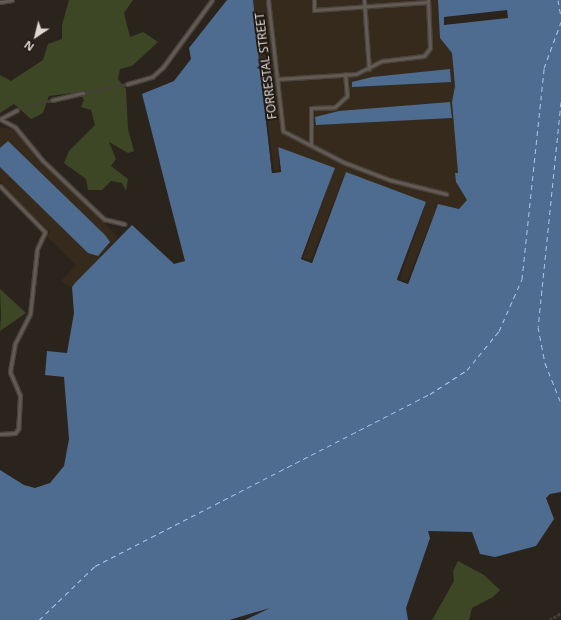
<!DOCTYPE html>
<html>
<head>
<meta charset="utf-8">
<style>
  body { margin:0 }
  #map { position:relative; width:561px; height:620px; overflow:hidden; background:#2b241d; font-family:"Noto Sans",sans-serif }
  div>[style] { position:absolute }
  .industrial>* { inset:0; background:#362a1c }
  .green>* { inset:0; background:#3d4725 }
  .water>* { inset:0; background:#4e6c8f }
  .pier>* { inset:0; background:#2b241d }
  .ferry>* { height:1px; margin-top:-0.5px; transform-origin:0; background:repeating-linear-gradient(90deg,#a2c9f6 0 5px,transparent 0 9px) }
  .minor-tunnel>* { height:3px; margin-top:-1.5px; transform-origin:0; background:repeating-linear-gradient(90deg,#463f38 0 3px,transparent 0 4.5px) }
  .roads { filter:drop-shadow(1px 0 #48423c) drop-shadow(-1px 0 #48423c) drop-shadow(0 1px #48423c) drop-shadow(0 -1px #48423c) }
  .minor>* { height:3px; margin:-1.5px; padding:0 1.5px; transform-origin:1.5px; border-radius:1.5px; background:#625a53 }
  span { translate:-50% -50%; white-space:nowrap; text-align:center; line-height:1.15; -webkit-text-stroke:4px #211a14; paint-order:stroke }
  .street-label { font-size:12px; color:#ded9d4 }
  .north { position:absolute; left:16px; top:16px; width:40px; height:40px; -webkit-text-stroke:3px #211a14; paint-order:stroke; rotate:215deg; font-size:11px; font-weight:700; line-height:16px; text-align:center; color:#ded9d4 }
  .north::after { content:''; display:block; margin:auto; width:14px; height:18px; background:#ded9d4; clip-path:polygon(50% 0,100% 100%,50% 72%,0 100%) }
</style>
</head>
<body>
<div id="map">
  <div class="industrial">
    <div style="clip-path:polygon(253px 0,438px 0,440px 38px,452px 53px,455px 86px,452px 103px,458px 173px,456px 182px,467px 200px,459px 209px,438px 204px,408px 284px,301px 259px,292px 153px,279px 147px,281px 172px,272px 173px)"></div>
    <div style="clip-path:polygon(0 127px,12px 129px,26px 141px,35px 157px,118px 237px,72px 287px,61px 281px,76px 265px,47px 236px,50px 232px,0 182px)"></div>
  </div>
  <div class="green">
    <div style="clip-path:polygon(69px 0,133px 0,124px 13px,130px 37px,143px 32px,158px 42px,132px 66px,120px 69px,118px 79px,126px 89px,128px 129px,134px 151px,128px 153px,109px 142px,116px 159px,111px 166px,128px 179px,126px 191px,122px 183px,111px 181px,102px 190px,88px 190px,86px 179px,64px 163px,69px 151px,95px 125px,91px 110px,81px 107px,84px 100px,80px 92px,49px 96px,43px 113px,31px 119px,14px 104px,0 113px,0 75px,11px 81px,43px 60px,48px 44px,62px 39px,62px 25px)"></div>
    <div style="clip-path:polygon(0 289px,26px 313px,0 331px,1px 317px)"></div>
    <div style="clip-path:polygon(458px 561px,484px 575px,500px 590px,493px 597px,472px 608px,469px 620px,432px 620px,454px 581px,453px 571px)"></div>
  </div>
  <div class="water">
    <div style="clip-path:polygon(evenodd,227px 0,253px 0,272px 173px,281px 172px,278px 147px,335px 168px,301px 259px,312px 263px,346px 172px,426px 202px,397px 279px,408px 284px,438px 204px,459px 209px,467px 200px,456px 182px,455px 173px,458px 173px,452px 102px,455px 86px,452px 53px,440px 38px,438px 0,561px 0,561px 492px,550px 494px,546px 498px,554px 519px,536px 546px,495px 557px,480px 554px,472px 532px,428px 531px,430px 538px,406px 608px,408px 620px,245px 620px,270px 608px,229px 620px,0 620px,0 470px,24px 485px,35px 488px,50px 483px,64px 466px,69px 439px,64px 377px,45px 375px,47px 351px,67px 353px,74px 313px,72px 287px,76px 282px,132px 225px,174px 264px,185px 261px,142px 94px,174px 81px,191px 59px,189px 48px,227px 0,507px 10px,508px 18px,444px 25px,444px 17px,507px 10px)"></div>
    <div style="clip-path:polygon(450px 69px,451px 82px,352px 87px,352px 82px,372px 77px)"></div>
    <div style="clip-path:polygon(450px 102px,452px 118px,316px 125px,315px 117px,339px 111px)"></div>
    <div style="clip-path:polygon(8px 141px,105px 235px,110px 242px,98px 256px,88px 253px,0 167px,0 148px)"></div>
  </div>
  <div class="pier">
    <div style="clip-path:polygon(252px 0,274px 171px,279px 170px,278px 145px,281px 172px,272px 173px)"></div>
    <div style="clip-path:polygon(335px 167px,303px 258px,311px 260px,346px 171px,312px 263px,301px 259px)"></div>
    <div style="clip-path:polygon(427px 200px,400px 279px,407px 281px,438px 204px,408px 284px,397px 280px)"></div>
  </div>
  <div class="ferry">
    <div style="left:558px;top:0;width:17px;rotate:80deg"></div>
    <div style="left:561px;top:102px;width:226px;rotate:95.8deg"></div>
    <div style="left:538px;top:327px;width:37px;rotate:79deg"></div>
    <div style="left:545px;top:363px;width:43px;rotate:68.2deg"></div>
    <div style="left:39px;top:620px;width:78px;rotate:-44deg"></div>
    <div style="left:95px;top:566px;width:377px;rotate:-27.2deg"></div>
    <div style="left:430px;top:394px;width:44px;rotate:-33deg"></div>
    <div style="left:467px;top:370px;width:50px;rotate:-50.6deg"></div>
    <div style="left:499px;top:331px;width:57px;rotate:-66.1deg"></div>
    <div style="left:522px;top:279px;width:212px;rotate:-84deg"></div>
    <div style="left:544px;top:68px;width:49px;rotate:-69.7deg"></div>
  </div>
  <div class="minor-tunnel">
    <div style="left:83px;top:93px;width:45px;rotate:-11.6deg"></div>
    <div style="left:17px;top:110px;width:36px;rotate:-16deg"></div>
    <div style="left:550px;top:620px;width:13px;rotate:-32deg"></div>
  </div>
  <div class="roads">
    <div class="minor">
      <div style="left:268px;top:0;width:132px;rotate:83.5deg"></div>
      <div style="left:283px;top:131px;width:68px;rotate:27.3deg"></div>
      <div style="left:343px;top:162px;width:50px;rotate:21deg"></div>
      <div style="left:390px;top:180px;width:58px;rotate:14deg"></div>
      <div style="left:314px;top:0;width:10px;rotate:90deg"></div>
      <div style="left:314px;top:10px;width:114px;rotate:-4deg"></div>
      <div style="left:364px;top:0;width:69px;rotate:85.9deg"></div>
      <div style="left:0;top:2px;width:12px;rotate:-9deg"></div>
      <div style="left:277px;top:79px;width:79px;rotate:-3.6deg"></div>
      <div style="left:356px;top:74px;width:29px;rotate:-27deg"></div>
      <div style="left:382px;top:61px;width:42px;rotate:-6.8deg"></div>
      <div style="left:424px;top:56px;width:10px;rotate:-53deg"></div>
      <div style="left:430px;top:48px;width:48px;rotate:-92.4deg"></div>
      <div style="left:127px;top:84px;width:26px;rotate:-16deg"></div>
      <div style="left:152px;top:77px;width:15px;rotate:-42deg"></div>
      <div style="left:163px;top:67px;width:83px;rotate:-53.8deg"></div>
      <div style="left:52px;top:100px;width:32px;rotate:-13deg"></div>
      <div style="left:0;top:119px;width:17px;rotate:28deg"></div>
      <div style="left:15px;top:127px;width:43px;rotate:50.7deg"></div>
      <div style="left:42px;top:160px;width:86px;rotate:43.6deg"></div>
      <div style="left:104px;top:219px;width:21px;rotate:14deg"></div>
      <div style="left:0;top:119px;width:19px;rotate:-28deg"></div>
      <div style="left:311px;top:145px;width:37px;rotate:-90deg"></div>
      <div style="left:311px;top:108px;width:24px;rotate:-2deg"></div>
      <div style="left:335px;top:107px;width:16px;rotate:-43deg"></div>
      <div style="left:347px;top:96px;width:22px;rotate:-95deg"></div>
      <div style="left:0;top:186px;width:64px;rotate:45.6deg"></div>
      <div style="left:45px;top:232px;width:19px;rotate:115deg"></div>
      <div style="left:37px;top:249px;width:65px;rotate:96.1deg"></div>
      <div style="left:30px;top:314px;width:33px;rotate:117deg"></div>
      <div style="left:15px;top:343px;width:29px;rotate:100deg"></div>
      <div style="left:10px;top:372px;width:26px;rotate:67deg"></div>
      <div style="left:20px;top:396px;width:33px;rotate:93deg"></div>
      <div style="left:18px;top:429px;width:5px;rotate:127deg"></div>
      <div style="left:15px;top:433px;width:15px;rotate:176deg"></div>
    </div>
  </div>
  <div class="street-label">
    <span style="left:266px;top:66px;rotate:-97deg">FORRESTAL STREET</span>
  </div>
  <div class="north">N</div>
</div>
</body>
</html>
